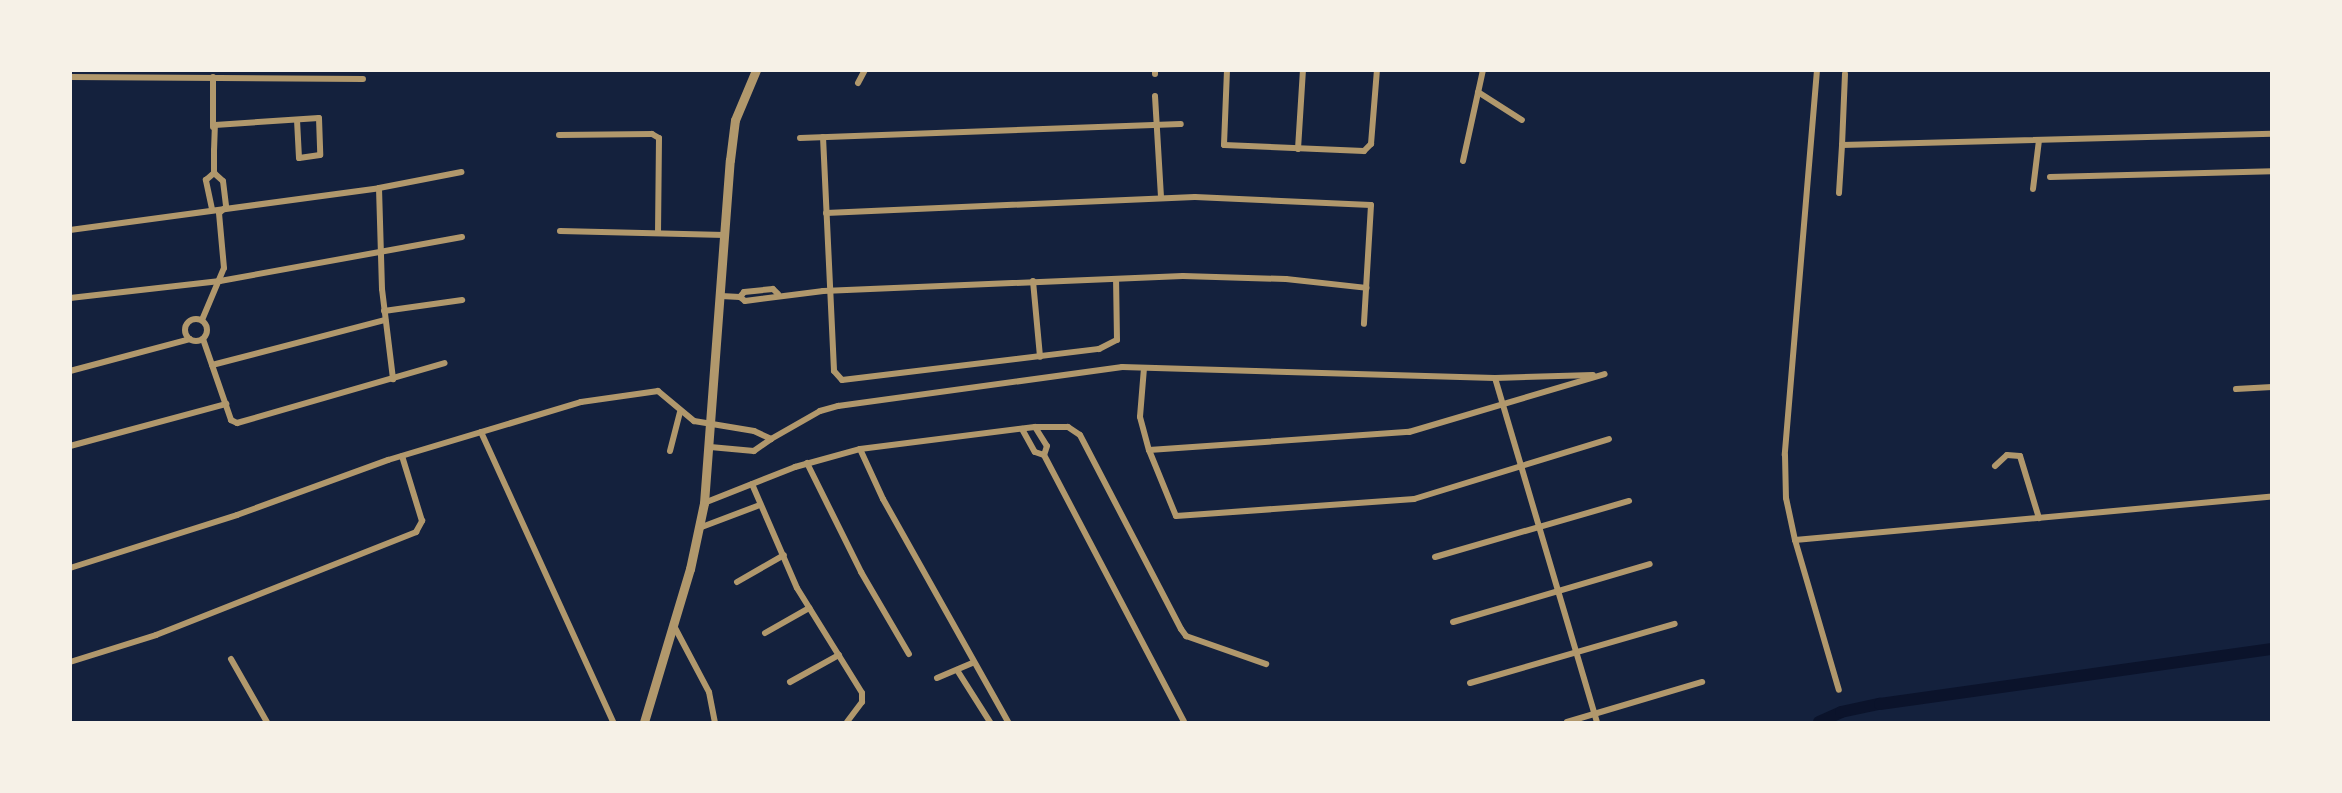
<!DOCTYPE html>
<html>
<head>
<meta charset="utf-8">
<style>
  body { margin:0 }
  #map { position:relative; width:2342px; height:793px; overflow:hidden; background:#14213d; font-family:"Space Grotesk",sans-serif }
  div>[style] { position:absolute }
  .canal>* { height:12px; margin:-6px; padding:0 6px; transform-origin:6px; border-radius:6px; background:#0b132b }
  .minor>* { height:6px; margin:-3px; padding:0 3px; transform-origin:3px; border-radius:3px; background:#b1986c }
  .minor>.ring { margin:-3px; padding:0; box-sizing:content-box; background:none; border:6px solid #b1986c; border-radius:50% }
  .tertiary>* { height:9px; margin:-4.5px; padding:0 4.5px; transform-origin:4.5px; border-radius:4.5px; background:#b1986c }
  span { translate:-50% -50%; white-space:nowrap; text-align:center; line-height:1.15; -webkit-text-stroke:4.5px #f6f1e7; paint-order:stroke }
  .frame { position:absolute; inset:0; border:72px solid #f6f1e7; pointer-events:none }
</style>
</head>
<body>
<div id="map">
  <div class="canal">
    <div style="left:1819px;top:722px;width:24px;rotate:-24deg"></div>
    <div style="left:1841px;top:712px;width:40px;rotate:-12deg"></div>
    <div style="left:1880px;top:704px;width:396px;rotate:-8deg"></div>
  </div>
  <div class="minor">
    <div style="left:1227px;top:70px;width:75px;rotate:92.3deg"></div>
    <div style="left:1224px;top:145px;width:140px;rotate:2.5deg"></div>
    <div style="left:1364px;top:151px;width:10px;rotate:-45deg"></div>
    <div style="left:1371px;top:144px;width:74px;rotate:-85.4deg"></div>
    <div style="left:1817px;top:70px;width:386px;rotate:94.8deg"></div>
    <div style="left:1785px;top:455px;width:43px;rotate:88.7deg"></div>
    <div style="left:1786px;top:498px;width:43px;rotate:77.9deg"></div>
    <div style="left:1795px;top:540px;width:156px;rotate:73.7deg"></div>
    <div style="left:1155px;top:74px;width:4px;rotate:-90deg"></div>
    <div style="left:1845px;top:74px;width:71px;rotate:92.4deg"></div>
    <div style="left:1842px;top:145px;width:430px;rotate:-1.5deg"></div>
    <div style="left:70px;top:77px;width:293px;rotate:0.4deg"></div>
    <div style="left:213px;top:77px;width:50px;rotate:90deg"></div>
    <div style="left:858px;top:83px;width:15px;rotate:-62deg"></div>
    <div style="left:1478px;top:92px;width:52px;rotate:32.5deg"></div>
    <div style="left:1155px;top:96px;width:102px;rotate:86.6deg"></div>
    <div style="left:559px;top:135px;width:93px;rotate:-0.6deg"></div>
    <div style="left:652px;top:134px;width:8px;rotate:30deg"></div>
    <div style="left:659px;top:138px;width:95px;rotate:90.6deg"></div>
    <div style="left:823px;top:137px;width:234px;rotate:87.3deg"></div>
    <div style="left:834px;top:371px;width:12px;rotate:48deg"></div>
    <div style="left:842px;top:380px;width:259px;rotate:-6.9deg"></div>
    <div style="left:1099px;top:349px;width:20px;rotate:-27deg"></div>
    <div style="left:1117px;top:340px;width:61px;rotate:-90.9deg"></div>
    <div style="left:800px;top:138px;width:381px;rotate:-2.1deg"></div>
    <div style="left:1298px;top:149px;width:79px;rotate:-86.4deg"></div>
    <div style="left:214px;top:150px;width:23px;rotate:90deg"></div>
    <div style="left:214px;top:173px;width:12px;rotate:42deg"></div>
    <div style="left:223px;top:181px;width:26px;rotate:83deg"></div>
    <div style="left:226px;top:207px;width:9px;rotate:139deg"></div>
    <div style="left:214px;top:151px;width:26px;rotate:-88deg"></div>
    <div style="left:215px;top:125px;width:104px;rotate:-3.9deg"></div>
    <div style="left:319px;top:118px;width:37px;rotate:88deg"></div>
    <div style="left:320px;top:155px;width:21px;rotate:172deg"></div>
    <div style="left:299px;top:158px;width:37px;rotate:-93deg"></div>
    <div style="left:1463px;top:161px;width:93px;rotate:-77.6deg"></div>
    <div style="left:2050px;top:177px;width:222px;rotate:-1.5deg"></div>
    <div style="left:379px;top:188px;width:101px;rotate:88.3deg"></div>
    <div style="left:382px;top:289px;width:91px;rotate:83deg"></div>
    <div style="left:2033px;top:189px;width:49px;rotate:-83deg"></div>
    <div style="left:1839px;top:193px;width:48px;rotate:-86.4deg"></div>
    <div style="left:212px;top:209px;width:30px;rotate:-102deg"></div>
    <div style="left:206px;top:180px;width:11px;rotate:-41deg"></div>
    <div style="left:826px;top:213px;width:369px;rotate:-2.5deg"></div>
    <div style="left:1195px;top:197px;width:176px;rotate:2.6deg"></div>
    <div style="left:1371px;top:205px;width:119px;rotate:93.4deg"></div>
    <div style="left:70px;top:230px;width:312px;rotate:-7.7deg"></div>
    <div style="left:379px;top:188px;width:84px;rotate:-11deg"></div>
    <div style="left:560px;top:231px;width:165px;rotate:1.4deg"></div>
    <div style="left:1033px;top:281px;width:76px;rotate:84.7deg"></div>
    <div style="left:721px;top:296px;width:19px;rotate:3deg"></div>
    <div style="left:740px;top:297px;width:6px;rotate:39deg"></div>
    <div style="left:745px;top:301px;width:79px;rotate:-7.3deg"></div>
    <div style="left:823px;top:291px;width:360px;rotate:-2.4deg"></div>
    <div style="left:1183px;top:276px;width:103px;rotate:1.7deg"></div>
    <div style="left:1286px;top:279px;width:81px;rotate:6.3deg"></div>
    <div style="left:740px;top:297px;width:6px;rotate:-51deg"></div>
    <div style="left:744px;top:292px;width:29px;rotate:-6deg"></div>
    <div style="left:773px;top:289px;width:7px;rotate:45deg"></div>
    <div style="left:70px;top:298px;width:151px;rotate:-6.5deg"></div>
    <div style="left:220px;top:281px;width:246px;rotate:-10.3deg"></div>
    <div style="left:384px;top:311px;width:79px;rotate:-8deg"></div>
    <div class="ring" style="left:185px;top:319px;width:16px;height:16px"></div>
    <div style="left:202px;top:320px;width:56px;rotate:-67.1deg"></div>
    <div style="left:224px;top:268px;width:55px;rotate:-95.2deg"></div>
    <div style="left:203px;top:339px;width:86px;rotate:70.9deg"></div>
    <div style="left:231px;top:420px;width:7px;rotate:27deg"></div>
    <div style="left:237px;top:423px;width:216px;rotate:-16.1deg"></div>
    <div style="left:212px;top:365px;width:179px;rotate:-14.6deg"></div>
    <div style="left:1144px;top:368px;width:49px;rotate:94.7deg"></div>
    <div style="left:1140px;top:417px;width:34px;rotate:75deg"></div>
    <div style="left:1149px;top:450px;width:71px;rotate:67.8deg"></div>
    <div style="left:1176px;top:516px;width:239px;rotate:-4.1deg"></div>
    <div style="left:1414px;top:499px;width:204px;rotate:-17.1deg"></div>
    <div style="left:70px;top:371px;width:124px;rotate:-14.9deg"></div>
    <div style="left:1495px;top:378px;width:98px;rotate:-1.8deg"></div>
    <div style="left:2236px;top:389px;width:36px;rotate:-3deg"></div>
    <div style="left:1035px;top:427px;width:22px;rotate:58deg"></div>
    <div style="left:1047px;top:446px;width:9px;rotate:108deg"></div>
    <div style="left:1044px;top:455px;width:301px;rotate:62.3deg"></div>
    <div style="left:1022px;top:429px;width:26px;rotate:61deg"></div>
    <div style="left:1035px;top:452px;width:9px;rotate:18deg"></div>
    <div style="left:481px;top:432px;width:319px;rotate:65.5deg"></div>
    <div style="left:771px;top:439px;width:56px;rotate:-29.7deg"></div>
    <div style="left:820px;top:411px;width:19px;rotate:-16deg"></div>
    <div style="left:838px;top:406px;width:287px;rotate:-7.8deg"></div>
    <div style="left:1122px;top:367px;width:373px;rotate:1.7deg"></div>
    <div style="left:1495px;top:378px;width:359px;rotate:73.5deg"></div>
    <div style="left:70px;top:446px;width:162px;rotate:-15.1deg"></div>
    <div style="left:860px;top:449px;width:55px;rotate:65.3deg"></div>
    <div style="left:883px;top:499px;width:256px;rotate:60.7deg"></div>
    <div style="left:1149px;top:450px;width:261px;rotate:-4deg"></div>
    <div style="left:1409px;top:432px;width:204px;rotate:-16.5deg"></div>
    <div style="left:670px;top:451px;width:40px;rotate:-75.6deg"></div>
    <div style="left:807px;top:463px;width:122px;rotate:63.6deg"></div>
    <div style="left:861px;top:572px;width:95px;rotate:59.7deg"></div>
    <div style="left:1995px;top:466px;width:16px;rotate:-43deg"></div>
    <div style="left:2007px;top:455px;width:13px;rotate:4deg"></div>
    <div style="left:2020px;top:456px;width:65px;rotate:73deg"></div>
    <div style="left:752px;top:484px;width:113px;rotate:66.6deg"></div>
    <div style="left:797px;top:588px;width:123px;rotate:58.2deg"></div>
    <div style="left:862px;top:693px;width:9px;rotate:90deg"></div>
    <div style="left:862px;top:702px;width:25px;rotate:127deg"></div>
    <div style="left:704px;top:503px;width:98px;rotate:-21.6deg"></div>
    <div style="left:795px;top:467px;width:67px;rotate:-15.5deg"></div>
    <div style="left:860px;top:449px;width:176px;rotate:-7.2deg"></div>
    <div style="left:1035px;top:427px;width:33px"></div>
    <div style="left:1068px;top:427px;width:14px;rotate:34deg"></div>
    <div style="left:1080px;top:435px;width:219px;rotate:62.5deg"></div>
    <div style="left:1181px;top:629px;width:9px;rotate:54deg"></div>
    <div style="left:1186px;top:636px;width:85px;rotate:19.3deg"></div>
    <div style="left:699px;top:528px;width:65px;rotate:-20.7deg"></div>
    <div style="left:1795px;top:540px;width:479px;rotate:-5.2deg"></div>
    <div style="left:1435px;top:557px;width:202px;rotate:-16.1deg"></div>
    <div style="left:70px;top:568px;width:175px;rotate:-17.6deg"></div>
    <div style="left:237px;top:515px;width:161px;rotate:-20deg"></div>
    <div style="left:388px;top:460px;width:202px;rotate:-16.7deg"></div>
    <div style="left:581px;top:402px;width:78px;rotate:-8.1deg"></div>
    <div style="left:658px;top:391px;width:47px;rotate:39.8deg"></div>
    <div style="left:694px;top:421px;width:61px;rotate:9.5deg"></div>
    <div style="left:754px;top:431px;width:19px;rotate:25deg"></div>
    <div style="left:771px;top:439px;width:21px;rotate:145deg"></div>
    <div style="left:754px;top:451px;width:44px;rotate:-174.8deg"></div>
    <div style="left:737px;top:582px;width:54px;rotate:-29.9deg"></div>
    <div style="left:1453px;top:622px;width:205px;rotate:-16.4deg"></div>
    <div style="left:673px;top:624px;width:77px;rotate:62.1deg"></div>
    <div style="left:709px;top:692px;width:31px;rotate:79deg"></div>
    <div style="left:765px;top:633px;width:51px;rotate:-29.6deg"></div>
    <div style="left:231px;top:659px;width:73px;rotate:60.3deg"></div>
    <div style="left:70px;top:662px;width:90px;rotate:-17.4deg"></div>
    <div style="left:156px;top:635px;width:280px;rotate:-21.6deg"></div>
    <div style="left:416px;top:532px;width:13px;rotate:-61deg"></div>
    <div style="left:422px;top:521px;width:68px;rotate:-107.1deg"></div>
    <div style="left:957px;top:670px;width:62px;rotate:57.6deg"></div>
    <div style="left:937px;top:678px;width:39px;rotate:-23deg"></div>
    <div style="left:790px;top:682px;width:56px;rotate:-28.9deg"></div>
    <div style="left:1470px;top:683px;width:213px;rotate:-16.1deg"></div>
    <div style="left:1567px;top:722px;width:141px;rotate:-16.5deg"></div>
  </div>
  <div class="tertiary">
    <div style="left:644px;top:722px;width:160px;rotate:-73.3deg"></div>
    <div style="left:690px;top:569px;width:67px;rotate:-78deg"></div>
    <div style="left:704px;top:503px;width:344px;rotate:-85.7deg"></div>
    <div style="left:730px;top:160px;width:40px;rotate:-82.9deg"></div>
    <div style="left:735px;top:120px;width:54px;rotate:-67.2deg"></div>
  </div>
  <div class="frame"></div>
</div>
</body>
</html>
